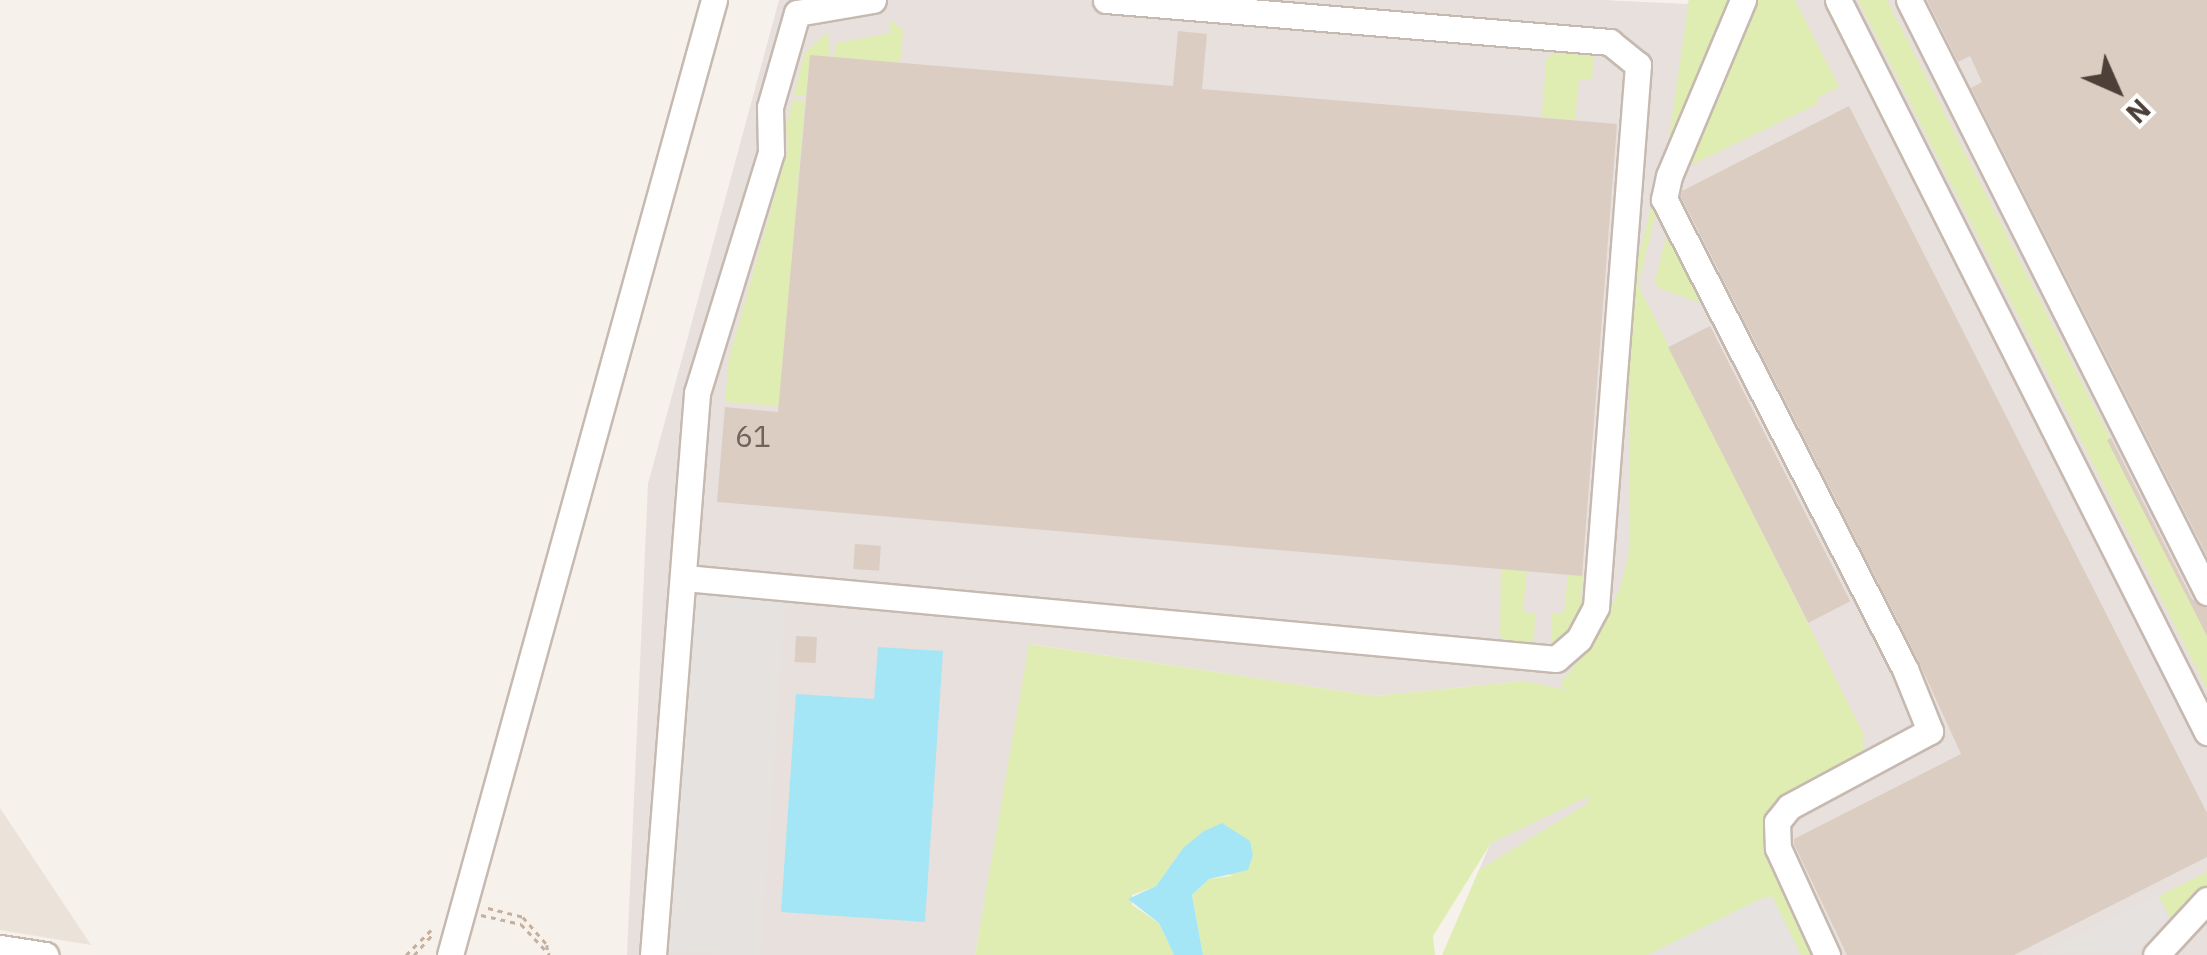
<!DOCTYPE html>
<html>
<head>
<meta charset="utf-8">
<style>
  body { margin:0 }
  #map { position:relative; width:2207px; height:955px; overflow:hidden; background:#f7f1eb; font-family:"IBM Plex Sans",sans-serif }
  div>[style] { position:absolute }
  .residential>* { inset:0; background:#ebe2d9 }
  .industrial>* { inset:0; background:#e7e0dc }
  .green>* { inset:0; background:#dfedb2 }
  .parking>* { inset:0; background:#e5e2e0; transform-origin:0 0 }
  .water>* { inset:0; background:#a5e6f6 }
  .building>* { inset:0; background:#dccdc3; transform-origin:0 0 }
  .path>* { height:2.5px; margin-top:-1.25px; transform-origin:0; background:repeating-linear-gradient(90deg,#c6af9d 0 5px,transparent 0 10px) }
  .roads { filter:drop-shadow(2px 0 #c6b9b0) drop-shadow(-2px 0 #c6b9b0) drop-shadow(0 2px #c6b9b0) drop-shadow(0 -2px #c6b9b0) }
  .minor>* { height:25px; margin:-12.5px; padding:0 12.5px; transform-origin:12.5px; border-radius:12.5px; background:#fff }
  span { translate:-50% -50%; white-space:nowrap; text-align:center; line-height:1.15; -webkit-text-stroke:9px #fff; paint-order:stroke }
  .number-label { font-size:30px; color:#70635b }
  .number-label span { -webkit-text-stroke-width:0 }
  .north { position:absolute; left:2067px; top:40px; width:100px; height:100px; -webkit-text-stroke:8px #fff; paint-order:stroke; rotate:135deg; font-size:28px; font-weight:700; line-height:40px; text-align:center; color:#4c4038 }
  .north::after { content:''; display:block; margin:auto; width:35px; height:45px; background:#4c4038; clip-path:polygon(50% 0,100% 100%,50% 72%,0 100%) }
</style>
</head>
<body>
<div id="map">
  <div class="residential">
    <div style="clip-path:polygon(0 808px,91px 945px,0 930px)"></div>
  </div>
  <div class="industrial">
    <div style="clip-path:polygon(779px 0,1603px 0,1687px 4px,1689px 0,2207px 0,2207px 955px,1443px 955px,1556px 689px,1523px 681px,1375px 696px,1030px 644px,975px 955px,627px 955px,648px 484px)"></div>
  </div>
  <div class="green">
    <div style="clip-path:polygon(1689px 0,1734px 0,1674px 140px,1638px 285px,1864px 735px,1862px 755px,1765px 830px,1767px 857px,1817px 955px,1801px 955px,1771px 897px,1648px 955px,1442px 955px,1479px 870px,1588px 803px,1589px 796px,1491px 843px,1433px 936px,1435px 955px,1203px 955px,1192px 895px,1209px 879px,1232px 876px,1183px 848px,1156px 886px,1132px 895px,1132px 905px,1159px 923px,1174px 955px,975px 955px,1029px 644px,1375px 696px,1523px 681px,1568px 690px,1560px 684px,1597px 637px,1621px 586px,1630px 548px,1629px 293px,1669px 138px)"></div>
    <div style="clip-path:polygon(1755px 0,1795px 0,1839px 87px,1817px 98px,1819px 103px,1693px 164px,1687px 156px)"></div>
    <div style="clip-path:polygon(1858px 0,1887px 0,2110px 438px,2207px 636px,2207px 689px)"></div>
    <div style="clip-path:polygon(889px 20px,903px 30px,900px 63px,834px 57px,836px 43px,891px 33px)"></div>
    <div style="clip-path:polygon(828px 32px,830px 57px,810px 56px,806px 96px,794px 95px,805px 53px)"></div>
    <div style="clip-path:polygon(1560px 47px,1592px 51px,1594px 56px,1592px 80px,1579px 79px,1575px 120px,1542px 117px,1546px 59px)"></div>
    <div style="clip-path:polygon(793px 100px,805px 101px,779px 406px,725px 402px,729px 358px,788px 149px,786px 126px)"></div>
    <div style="clip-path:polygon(1667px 232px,1706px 305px,1659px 288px,1655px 282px)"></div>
    <div style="clip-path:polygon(1501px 569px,1527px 571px,1523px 612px,1536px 614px,1533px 643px,1528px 646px,1500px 637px)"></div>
    <div style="clip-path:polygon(1568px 574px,1583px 576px,1581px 610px,1566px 635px,1552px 643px,1552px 614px,1564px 614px)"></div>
    <div style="clip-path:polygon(2207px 872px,2207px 885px,2163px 934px,2159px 932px,2172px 920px,2165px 907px,2158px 907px,2153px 899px)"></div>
  </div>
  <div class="parking">
    <div style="left:669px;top:591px;width:117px;height:359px;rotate:4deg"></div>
    <div style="clip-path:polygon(2158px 894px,2168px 915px,2138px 951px,2041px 955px)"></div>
    <div style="clip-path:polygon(1772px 896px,1801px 955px,1648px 955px,1760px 899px)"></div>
  </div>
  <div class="water">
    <div style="clip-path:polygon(878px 647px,943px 651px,925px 922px,781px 912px,796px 694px,874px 699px)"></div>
    <div style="clip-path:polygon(1222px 823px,1250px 841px,1253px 855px,1248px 870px,1209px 879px,1192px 895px,1203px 955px,1174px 955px,1159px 923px,1128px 899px,1156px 886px,1183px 848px,1204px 831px)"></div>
  </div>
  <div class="building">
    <div style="clip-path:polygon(1927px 0,2207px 0,2207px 556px,1971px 88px,1982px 82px,1970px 56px,1958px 62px)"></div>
    <div style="clip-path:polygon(1178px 31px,1207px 34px,1202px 89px,1617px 124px,1582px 576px,717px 502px,725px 407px,778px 412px,810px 55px,1173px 86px)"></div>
    <div style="clip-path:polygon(1849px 106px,2207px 813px,2207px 857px,2014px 955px,1847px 955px,1794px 844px,1794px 839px,1961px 754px,1919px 662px,1681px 197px,1682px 191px)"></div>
    <div style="left:1710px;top:326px;width:309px;height:47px;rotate:63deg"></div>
    <div style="clip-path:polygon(2111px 438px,2192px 599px,2207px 608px,2207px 636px,2107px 440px)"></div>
    <div style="left:855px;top:544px;width:26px;height:25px;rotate:4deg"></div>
    <div style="left:796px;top:636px;width:21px;height:26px;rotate:3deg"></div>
  </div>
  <div class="path">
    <div style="left:488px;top:908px;width:36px;rotate:14deg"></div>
    <div style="left:523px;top:917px;width:37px;rotate:49deg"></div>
    <div style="left:547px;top:945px;width:10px;rotate:84deg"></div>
    <div style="left:481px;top:915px;width:41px;rotate:12.7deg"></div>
    <div style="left:521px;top:924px;width:42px;rotate:46.9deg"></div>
    <div style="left:406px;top:955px;width:40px;rotate:-45deg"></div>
    <div style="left:414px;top:955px;width:28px;rotate:-48deg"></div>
  </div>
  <div class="roads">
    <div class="minor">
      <div style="left:1743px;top:0;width:191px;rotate:112.8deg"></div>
      <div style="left:1669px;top:176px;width:24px;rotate:102deg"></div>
      <div style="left:1664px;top:199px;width:528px;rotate:62.85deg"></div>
      <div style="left:1905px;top:669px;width:67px;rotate:68deg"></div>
      <div style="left:1930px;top:731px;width:160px;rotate:151.7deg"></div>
      <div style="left:1789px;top:807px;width:19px;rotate:129deg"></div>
      <div style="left:1777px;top:822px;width:26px;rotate:88deg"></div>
      <div style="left:1778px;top:848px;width:118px;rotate:65.4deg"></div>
      <div style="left:1838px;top:0;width:820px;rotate:63.25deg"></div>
      <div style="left:1909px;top:0;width:663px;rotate:63.28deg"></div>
      <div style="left:685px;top:578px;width:875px;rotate:5.31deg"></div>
      <div style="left:1556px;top:659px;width:30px;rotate:-41deg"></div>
      <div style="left:1579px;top:639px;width:36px;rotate:-62deg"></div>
      <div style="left:1596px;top:607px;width:544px;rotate:-85.57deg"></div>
      <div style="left:1638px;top:65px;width:36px;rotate:-141deg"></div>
      <div style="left:1610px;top:42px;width:506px;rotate:-175.24deg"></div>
      <div style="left:0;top:948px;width:46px;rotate:8.8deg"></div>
      <div style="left:450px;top:955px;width:991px;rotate:-74.55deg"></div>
      <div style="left:653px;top:955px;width:564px;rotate:-85.52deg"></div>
      <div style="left:697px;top:393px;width:252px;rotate:-72.9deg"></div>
      <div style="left:771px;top:152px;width:45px;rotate:-91.3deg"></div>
      <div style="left:770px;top:107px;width:98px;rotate:-74deg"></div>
      <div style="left:797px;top:13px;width:77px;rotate:-9.7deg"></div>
      <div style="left:2156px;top:955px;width:75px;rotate:-47.2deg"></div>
    </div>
  </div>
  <div class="number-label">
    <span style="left:753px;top:436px">61</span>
  </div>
  <div class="north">N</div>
</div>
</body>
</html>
